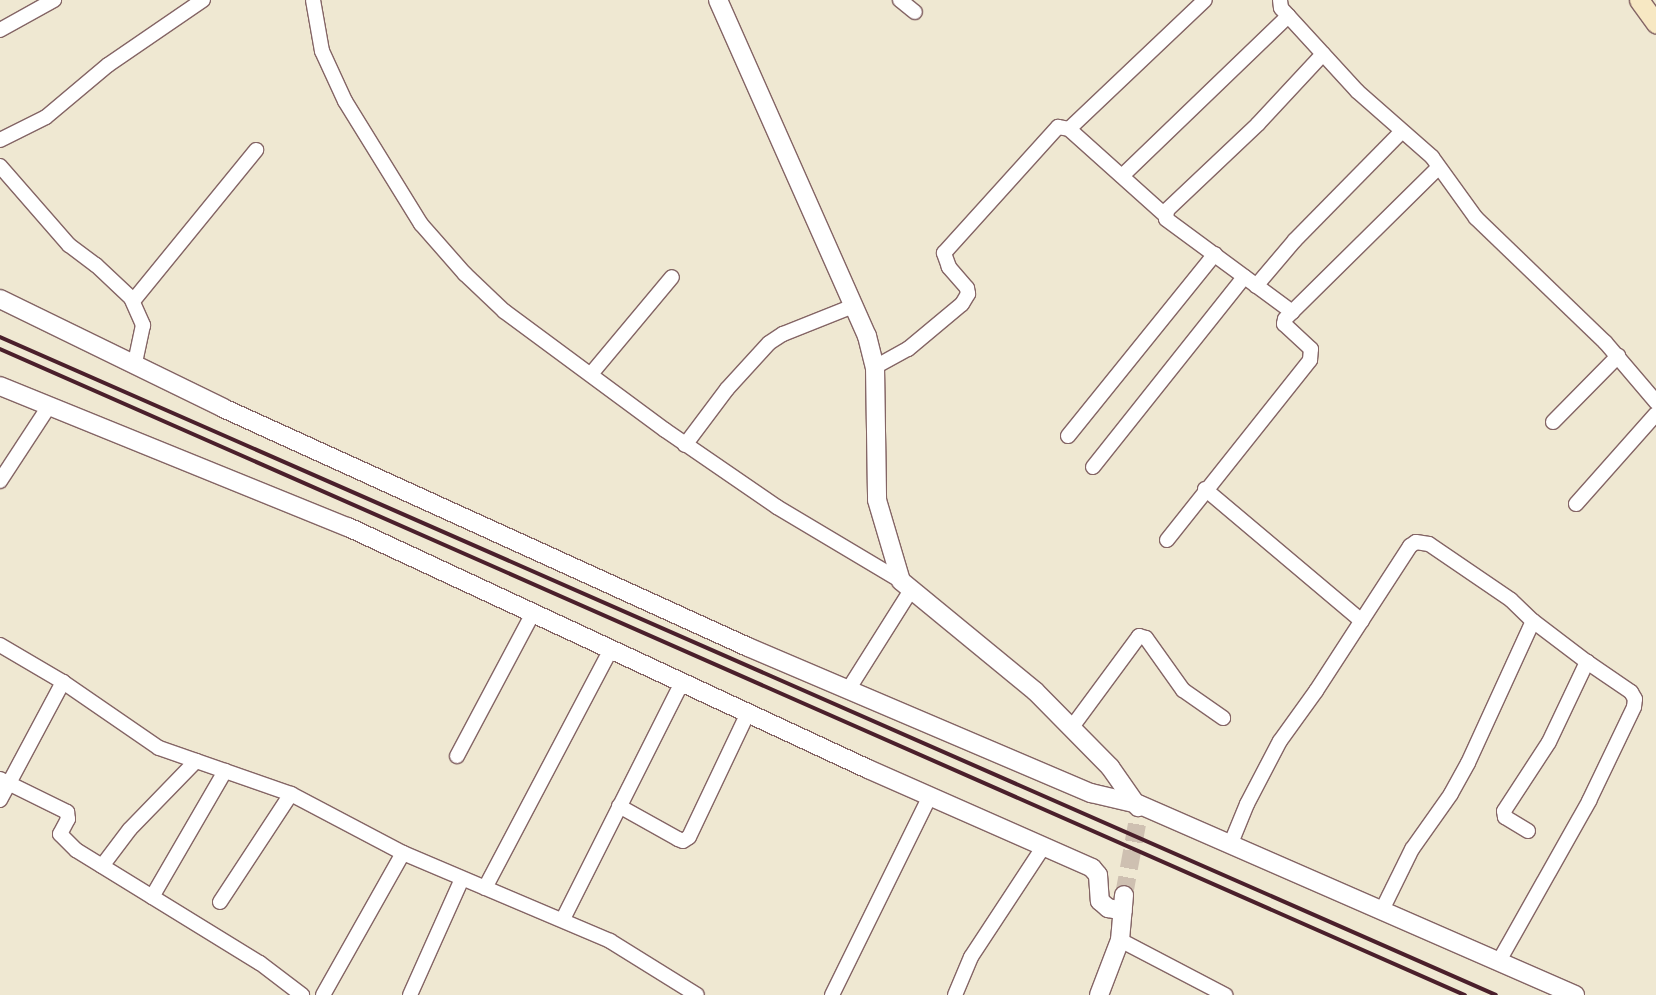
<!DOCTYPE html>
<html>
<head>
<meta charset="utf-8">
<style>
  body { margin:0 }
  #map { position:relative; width:1656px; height:995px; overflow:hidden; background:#efe8d2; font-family:"Indie Flower",sans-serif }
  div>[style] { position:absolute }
  .tertiary-tunnel>* { height:18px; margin-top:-9px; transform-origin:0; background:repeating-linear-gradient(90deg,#cec0b1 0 18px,transparent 0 27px) }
  .roads { filter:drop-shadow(1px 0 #846565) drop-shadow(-1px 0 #846565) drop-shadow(0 1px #846565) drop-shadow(0 -1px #846565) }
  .minor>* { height:14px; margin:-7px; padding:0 7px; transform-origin:7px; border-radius:7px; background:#fff }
  .tertiary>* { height:18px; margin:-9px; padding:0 9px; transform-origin:9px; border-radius:9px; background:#fff }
  .secondary>* { height:19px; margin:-9.5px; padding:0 9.5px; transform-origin:9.5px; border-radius:9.5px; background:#f7e8c3 }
  .rail>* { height:4px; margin:-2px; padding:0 2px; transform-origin:2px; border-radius:2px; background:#4a1f2b }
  span { translate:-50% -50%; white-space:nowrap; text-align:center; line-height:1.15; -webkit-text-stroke:4px #f6f6f2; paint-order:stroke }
</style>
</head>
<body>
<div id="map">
  <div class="tertiary-tunnel">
    <div style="left:1124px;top:895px;width:83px;rotate:-79.6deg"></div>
  </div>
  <div class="roads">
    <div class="minor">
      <div style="left:313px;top:0;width:52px;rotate:80deg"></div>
      <div style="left:322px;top:51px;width:55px;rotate:65.3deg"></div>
      <div style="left:345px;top:101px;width:145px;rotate:58.3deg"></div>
      <div style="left:421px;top:224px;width:67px;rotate:48.7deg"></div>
      <div style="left:465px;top:274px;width:54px;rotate:43.5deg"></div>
      <div style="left:504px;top:311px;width:200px;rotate:36.5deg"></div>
      <div style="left:665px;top:430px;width:136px;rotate:34.5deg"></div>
      <div style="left:777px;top:507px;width:144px;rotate:30.8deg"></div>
      <div style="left:900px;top:0;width:19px;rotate:39deg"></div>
      <div style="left:1280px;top:0;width:8px;rotate:83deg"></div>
      <div style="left:1281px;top:8px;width:113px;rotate:47.5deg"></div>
      <div style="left:1357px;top:91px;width:100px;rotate:41.3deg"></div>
      <div style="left:1432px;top:157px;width:75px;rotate:54.2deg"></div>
      <div style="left:1476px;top:218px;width:179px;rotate:43.9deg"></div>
      <div style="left:1605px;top:342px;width:79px;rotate:49.6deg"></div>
      <div style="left:0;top:30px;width:62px;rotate:-29.1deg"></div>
      <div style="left:1323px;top:54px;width:96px;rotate:132.9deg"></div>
      <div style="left:1258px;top:124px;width:125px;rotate:136.6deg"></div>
      <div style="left:1167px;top:210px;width:9px;rotate:96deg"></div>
      <div style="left:1166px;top:219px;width:157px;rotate:36.4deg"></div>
      <div style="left:1292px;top:312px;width:206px;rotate:-44.6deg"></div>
      <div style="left:1069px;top:129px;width:187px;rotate:-43.5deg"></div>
      <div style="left:0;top:140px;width:51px;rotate:-26.6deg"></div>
      <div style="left:46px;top:117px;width:81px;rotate:-40deg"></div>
      <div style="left:108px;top:65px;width:115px;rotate:-34.4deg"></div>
      <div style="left:0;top:166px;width:105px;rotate:48.9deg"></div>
      <div style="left:69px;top:245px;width:34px;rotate:37deg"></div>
      <div style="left:96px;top:265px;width:48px;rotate:43.3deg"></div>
      <div style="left:131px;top:298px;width:30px;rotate:66deg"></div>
      <div style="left:143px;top:325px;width:39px;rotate:102deg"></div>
      <div style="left:1122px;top:176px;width:231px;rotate:-43.9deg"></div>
      <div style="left:1256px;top:286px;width:60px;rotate:-49.7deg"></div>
      <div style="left:1295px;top:240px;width:151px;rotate:-45.5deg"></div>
      <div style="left:133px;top:301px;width:195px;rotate:-50.8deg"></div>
      <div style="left:875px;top:367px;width:38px;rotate:-29deg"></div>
      <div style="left:908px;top:349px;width:70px;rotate:-39.8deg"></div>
      <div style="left:962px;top:304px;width:12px;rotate:-59deg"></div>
      <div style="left:968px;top:294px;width:6px;rotate:-99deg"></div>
      <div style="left:967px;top:288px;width:28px;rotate:-131deg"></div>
      <div style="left:949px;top:267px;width:15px;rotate:-110deg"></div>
      <div style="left:944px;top:253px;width:170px;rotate:-47.9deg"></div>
      <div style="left:1058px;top:127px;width:11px;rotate:10deg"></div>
      <div style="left:1069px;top:129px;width:129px;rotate:41.9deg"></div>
      <div style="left:591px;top:374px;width:126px;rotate:-50.1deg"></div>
      <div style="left:1553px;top:422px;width:93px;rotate:-45.4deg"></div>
      <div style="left:1068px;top:436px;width:234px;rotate:-51.1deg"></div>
      <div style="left:685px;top:445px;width:70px;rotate:-53.1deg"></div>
      <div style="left:727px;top:389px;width:62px;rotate:-47.6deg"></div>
      <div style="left:769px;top:343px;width:17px;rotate:-33deg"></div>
      <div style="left:783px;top:334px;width:75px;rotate:-21.8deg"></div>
      <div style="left:1093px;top:467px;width:243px;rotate:-51.5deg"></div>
      <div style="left:0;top:481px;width:90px;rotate:-56.8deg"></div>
      <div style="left:1205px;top:489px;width:205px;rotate:40.1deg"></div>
      <div style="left:1576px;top:504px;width:120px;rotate:-48.4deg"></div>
      <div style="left:1167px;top:540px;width:230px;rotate:-51.5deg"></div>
      <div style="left:1310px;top:360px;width:11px;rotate:-85deg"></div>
      <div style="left:1311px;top:349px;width:37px;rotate:-137deg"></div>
      <div style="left:1284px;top:324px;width:5px;rotate:-79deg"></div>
      <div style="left:1285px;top:319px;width:10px;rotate:-45deg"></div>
      <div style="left:0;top:645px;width:73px;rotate:30.4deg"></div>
      <div style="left:63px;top:682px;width:116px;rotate:34.5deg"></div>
      <div style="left:159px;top:748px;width:140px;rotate:19.2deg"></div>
      <div style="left:291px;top:794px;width:127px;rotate:27.8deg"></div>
      <div style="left:403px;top:853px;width:225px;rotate:23deg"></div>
      <div style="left:610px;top:941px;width:102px;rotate:31.8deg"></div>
      <div style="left:848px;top:690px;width:118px;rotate:-57.8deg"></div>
      <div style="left:1072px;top:727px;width:113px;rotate:-53.6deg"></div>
      <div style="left:1139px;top:636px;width:7px;rotate:16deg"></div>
      <div style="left:1146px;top:638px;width:64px;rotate:54.6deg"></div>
      <div style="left:1183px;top:690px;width:49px;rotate:35deg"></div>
      <div style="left:457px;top:756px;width:162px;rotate:-62deg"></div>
      <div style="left:0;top:779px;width:75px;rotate:26.2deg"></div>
      <div style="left:67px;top:812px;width:7px;rotate:82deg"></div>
      <div style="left:68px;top:819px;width:17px;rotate:118deg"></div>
      <div style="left:60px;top:834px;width:23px;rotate:45deg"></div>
      <div style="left:76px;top:850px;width:216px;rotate:31.6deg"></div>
      <div style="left:260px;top:963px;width:53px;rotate:37.3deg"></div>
      <div style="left:0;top:800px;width:134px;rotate:-61.9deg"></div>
      <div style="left:619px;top:806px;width:68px;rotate:29.2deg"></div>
      <div style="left:678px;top:839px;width:5px;rotate:22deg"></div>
      <div style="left:683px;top:841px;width:7px;rotate:-34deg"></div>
      <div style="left:689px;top:837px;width:137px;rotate:-64.6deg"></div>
      <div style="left:1528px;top:831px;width:27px;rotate:-149deg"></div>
      <div style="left:1505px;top:817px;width:6px;rotate:-99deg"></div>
      <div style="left:1504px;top:811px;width:82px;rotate:-56.9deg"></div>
      <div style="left:1549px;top:742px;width:89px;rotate:-64.6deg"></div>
      <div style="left:1587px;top:662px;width:68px;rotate:-142.8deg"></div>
      <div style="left:1231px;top:843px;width:42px;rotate:-67.7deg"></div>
      <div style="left:1247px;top:804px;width:71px;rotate:-62.4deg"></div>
      <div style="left:1280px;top:741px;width:62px;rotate:-54.2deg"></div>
      <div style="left:1316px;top:691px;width:173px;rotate:-57deg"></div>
      <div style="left:1410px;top:546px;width:7px;rotate:-34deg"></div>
      <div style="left:1416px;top:542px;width:13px;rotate:9deg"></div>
      <div style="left:1429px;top:544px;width:99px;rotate:34.3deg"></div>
      <div style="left:1511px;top:600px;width:30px;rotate:44deg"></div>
      <div style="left:1533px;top:621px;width:156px;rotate:114.6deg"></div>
      <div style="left:1468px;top:763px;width:35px;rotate:119deg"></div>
      <div style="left:1451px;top:794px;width:67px;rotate:125.3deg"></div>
      <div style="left:1412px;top:849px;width:68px;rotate:116.2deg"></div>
      <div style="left:102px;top:866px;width:46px;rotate:-52.9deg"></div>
      <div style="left:130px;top:829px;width:95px;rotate:-45.9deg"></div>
      <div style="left:485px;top:888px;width:270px;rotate:-62.2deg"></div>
      <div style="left:152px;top:897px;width:146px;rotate:-59.9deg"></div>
      <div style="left:220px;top:902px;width:129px;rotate:-56.7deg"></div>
      <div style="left:563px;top:919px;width:265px;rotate:-63.3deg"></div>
      <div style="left:1120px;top:940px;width:119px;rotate:27.6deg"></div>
      <div style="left:1499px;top:961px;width:184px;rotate:-60.6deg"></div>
      <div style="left:1589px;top:801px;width:104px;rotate:-64.4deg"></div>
      <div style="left:1634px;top:707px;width:8px;rotate:-83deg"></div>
      <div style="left:1635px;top:699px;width:8px;rotate:-120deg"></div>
      <div style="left:1631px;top:692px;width:53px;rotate:-145.7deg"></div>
      <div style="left:323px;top:995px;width:163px;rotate:-60.6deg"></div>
      <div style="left:410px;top:995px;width:127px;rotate:-65.9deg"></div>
      <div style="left:832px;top:995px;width:222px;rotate:-63.8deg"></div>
      <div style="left:955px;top:995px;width:41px;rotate:-67.2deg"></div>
      <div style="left:971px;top:957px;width:133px;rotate:-56.7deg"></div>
    </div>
    <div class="tertiary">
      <div style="left:718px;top:0;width:368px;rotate:66.1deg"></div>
      <div style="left:867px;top:336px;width:32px;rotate:76deg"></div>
      <div style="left:875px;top:367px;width:133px;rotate:89.1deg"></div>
      <div style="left:877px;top:500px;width:84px;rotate:73.5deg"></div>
      <div style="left:901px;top:581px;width:173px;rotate:39.4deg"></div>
      <div style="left:1035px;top:691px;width:107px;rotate:45.4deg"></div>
      <div style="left:1110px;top:767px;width:49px;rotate:55deg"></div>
      <div style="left:0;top:299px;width:248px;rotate:26deg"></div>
      <div style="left:223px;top:408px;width:577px;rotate:24.48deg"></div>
      <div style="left:748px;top:647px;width:373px;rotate:23.1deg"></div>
      <div style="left:1091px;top:793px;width:48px;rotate:13.2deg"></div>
      <div style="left:1138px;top:804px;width:477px;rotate:23.6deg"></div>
      <div style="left:0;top:386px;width:375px;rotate:22.1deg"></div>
      <div style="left:348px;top:527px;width:574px;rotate:24.96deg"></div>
      <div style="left:868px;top:769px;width:245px;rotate:23.8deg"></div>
      <div style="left:1092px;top:868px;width:9px;rotate:49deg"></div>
      <div style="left:1098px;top:875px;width:26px;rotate:86deg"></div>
      <div style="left:1100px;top:901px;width:11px;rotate:41deg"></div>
      <div style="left:1108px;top:908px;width:15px;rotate:11deg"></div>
      <div style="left:1099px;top:995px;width:59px;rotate:-69.1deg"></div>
      <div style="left:1120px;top:940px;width:45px;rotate:-84.9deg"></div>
    </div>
    <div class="secondary">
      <div style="left:1639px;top:0;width:29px;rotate:54deg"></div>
    </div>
  </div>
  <div class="rail">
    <div style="left:0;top:337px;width:1634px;rotate:23.74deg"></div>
    <div style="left:0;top:349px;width:1601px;rotate:23.8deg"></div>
  </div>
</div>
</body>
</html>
